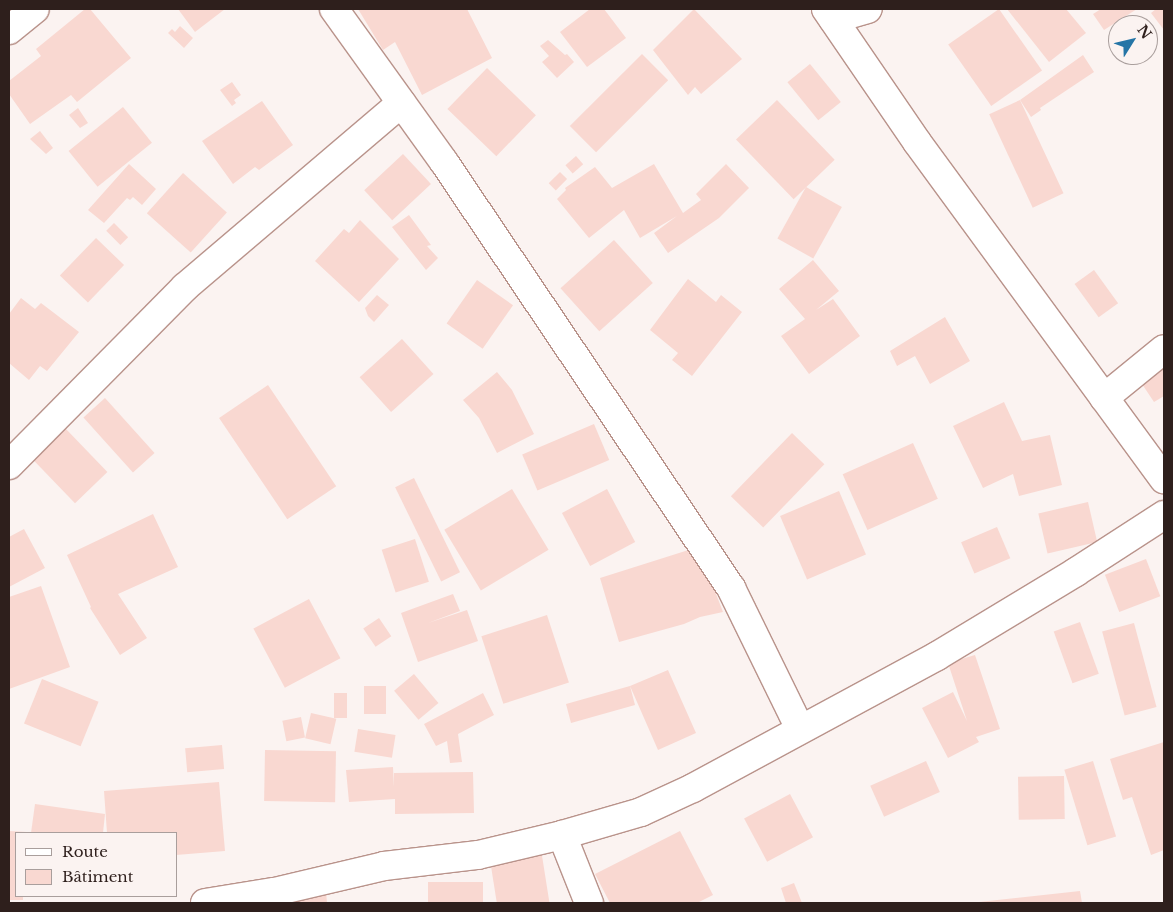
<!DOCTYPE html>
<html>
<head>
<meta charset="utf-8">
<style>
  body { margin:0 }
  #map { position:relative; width:1173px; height:912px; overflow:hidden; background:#fbf3f1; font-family:"Libre Baskerville",serif }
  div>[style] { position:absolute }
  .building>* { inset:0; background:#f9d8d1; transform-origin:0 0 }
  .roads { filter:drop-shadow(1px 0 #b9938b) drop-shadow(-1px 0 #b9938b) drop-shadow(0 1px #b9938b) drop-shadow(0 -1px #b9938b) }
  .street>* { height:28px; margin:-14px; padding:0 14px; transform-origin:14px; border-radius:14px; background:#fff }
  span { translate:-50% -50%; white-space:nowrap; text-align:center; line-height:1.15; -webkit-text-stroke:4px #fbf3f1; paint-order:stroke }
  .frame { position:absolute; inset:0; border:10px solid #2e1f1c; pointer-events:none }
  .legend { position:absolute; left:15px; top:832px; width:162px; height:65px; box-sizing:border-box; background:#fbf3f1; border:1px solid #a99e9c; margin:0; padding:6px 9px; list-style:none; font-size:15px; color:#2e1f1c }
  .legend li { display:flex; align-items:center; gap:10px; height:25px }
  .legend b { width:25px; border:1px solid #a99e9c }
  .north { position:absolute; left:1108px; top:15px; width:50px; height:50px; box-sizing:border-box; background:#fbf3f1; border:1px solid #a99e9c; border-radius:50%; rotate:54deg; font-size:14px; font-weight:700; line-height:20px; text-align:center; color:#2e1f1c }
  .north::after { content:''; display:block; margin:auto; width:18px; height:22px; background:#2575a6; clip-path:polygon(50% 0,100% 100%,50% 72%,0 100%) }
</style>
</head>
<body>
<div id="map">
  <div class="building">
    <div style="clip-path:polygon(85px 9px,90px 9px,131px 58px,77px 102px,71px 95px,30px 124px,9px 94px,9px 81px,41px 56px,36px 49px)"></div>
    <div style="clip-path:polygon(178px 9px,225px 9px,195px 32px)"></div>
    <div style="clip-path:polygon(358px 9px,467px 9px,492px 58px,422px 95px,395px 42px,383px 50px)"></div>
    <div style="clip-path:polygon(590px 9px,604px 9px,626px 38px,587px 67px,560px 32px)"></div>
    <div style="clip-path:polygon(694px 9px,742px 59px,701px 94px,695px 87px,688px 95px,653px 50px)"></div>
    <div style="left:999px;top:9px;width:75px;height:62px;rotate:55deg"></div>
    <div style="clip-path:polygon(1007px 9px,1066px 9px,1086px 33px,1049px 62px)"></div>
    <div style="clip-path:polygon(1101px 9px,1137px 9px,1104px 30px,1093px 14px)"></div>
    <div style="clip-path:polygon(1156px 9px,1164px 9px,1164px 30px,1151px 13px)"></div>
    <div style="clip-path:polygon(180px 26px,193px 38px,184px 48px,168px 33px,172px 29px,175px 32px)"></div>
    <div style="clip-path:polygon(548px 40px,565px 55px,567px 54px,574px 62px,557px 78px,542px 62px,549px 56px,540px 46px)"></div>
    <div style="left:642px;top:54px;width:37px;height:102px;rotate:45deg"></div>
    <div style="clip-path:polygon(1083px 55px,1094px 72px,1040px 108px,1041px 110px,1031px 117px,1020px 100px)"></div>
    <div style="left:810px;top:64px;width:49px;height:29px;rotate:51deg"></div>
    <div style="left:487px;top:68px;width:68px;height:57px;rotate:44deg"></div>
    <div style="clip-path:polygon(232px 82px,241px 95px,234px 100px,236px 103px,232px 106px,220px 90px)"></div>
    <div style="left:777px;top:100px;width:83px;height:57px;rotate:46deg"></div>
    <div style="left:1020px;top:100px;width:103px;height:34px;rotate:65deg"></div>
    <div style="clip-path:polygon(262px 101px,293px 145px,259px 170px,255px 167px,233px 184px,202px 141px)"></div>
    <div style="left:123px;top:107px;width:46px;height:70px;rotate:51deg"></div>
    <div style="clip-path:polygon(78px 108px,88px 123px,80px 128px,69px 115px)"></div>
    <div style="clip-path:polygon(40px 131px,53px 148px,46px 154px,30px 139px)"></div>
    <div style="left:403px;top:154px;width:41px;height:53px;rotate:47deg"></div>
    <div style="left:576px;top:156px;width:11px;height:14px;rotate:49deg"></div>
    <div style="clip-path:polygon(129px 164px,156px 189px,142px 205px,133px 197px,130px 200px,127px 198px,104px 223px,88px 210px)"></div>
    <div style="clip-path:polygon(654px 164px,683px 213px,701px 200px,696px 194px,726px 164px,749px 188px,719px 218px,668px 253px,654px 233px,677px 216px,640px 238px,624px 210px,589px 238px,557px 199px,566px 190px,565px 188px,595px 167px,612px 188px)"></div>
    <div style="left:560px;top:172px;width:10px;height:16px;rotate:45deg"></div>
    <div style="left:183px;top:173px;width:59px;height:54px;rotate:42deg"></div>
    <div style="left:806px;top:187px;width:41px;height:59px;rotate:29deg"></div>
    <div style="clip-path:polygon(409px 215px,431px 245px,427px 246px,438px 258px,426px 270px,392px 227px)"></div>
    <div style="clip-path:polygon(360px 220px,399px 259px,359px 302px,315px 261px,344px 229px,349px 233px)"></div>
    <div style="left:114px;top:223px;width:20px;height:11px;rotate:45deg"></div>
    <div style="left:96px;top:238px;width:39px;height:52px;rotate:44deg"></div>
    <div style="left:614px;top:240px;width:58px;height:72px;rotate:48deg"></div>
    <div style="clip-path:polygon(813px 260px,839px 291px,816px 310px,833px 299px,860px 336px,809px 374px,781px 336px,805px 319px,779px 289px)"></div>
    <div style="left:1094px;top:270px;width:41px;height:24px;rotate:54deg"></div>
    <div style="clip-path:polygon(688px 279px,716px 302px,721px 295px,742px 312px,692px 376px,672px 360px,678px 353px,650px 330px)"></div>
    <div style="left:477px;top:280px;width:44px;height:53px;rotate:35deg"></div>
    <div style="clip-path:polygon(377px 295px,389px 305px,374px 322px,368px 316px,365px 308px)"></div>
    <div style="clip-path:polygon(21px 298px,35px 309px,41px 303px,79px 332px,47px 371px,40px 366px,29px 380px,9px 363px,9px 314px)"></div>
    <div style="clip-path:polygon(945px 317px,970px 361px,930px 384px,915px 356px,897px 366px,890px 351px)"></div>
    <div style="left:402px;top:339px;width:47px;height:57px;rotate:48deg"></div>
    <div style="clip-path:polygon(1164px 347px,1164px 396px,1154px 402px,1132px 369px)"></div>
    <div style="clip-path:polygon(497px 372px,512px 390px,534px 434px,497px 453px,479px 418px,463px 400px)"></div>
    <div style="left:268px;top:385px;width:122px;height:59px;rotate:56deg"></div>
    <div style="left:105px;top:398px;width:74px;height:29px;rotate:48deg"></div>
    <div style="clip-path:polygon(1004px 402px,1022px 441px,1050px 435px,1062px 485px,1019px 496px,1013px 474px,983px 488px,953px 426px)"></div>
    <div style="left:594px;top:424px;width:39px;height:78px;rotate:67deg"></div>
    <div style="left:65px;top:428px;width:61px;height:45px;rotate:46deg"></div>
    <div style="left:792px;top:433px;width:45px;height:88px;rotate:44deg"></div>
    <div style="left:913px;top:443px;width:61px;height:77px;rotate:66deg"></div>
    <div style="left:414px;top:478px;width:105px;height:21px;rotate:64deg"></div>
    <div style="left:512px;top:489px;width:71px;height:79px;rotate:59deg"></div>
    <div style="left:607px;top:489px;width:60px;height:51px;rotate:62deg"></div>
    <div style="left:839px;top:491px;width:69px;height:64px;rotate:67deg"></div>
    <div style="left:1088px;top:502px;width:41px;height:51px;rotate:77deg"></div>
    <div style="clip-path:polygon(153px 514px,178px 567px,118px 594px,147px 638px,120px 655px,90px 608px,91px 607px,67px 555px)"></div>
    <div style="left:997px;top:527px;width:34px;height:39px;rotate:67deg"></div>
    <div style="clip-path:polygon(24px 529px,45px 568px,9px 587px,9px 537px)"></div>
    <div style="left:415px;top:539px;width:45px;height:35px;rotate:72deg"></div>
    <div style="clip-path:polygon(698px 547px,723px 612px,700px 617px,684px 624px,619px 642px,600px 578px)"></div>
    <div style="left:1146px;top:559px;width:40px;height:44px;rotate:69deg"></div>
    <div style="clip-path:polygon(41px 586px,70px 667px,9px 689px,9px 597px)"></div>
    <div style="clip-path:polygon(453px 594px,460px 611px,428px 623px,467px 610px,478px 641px,418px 662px,401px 613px)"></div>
    <div style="left:309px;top:599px;width:67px;height:63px;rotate:62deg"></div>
    <div style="left:547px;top:615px;width:71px;height:69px;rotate:72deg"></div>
    <div style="left:379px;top:618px;width:22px;height:19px;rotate:56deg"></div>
    <div style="left:1080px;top:622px;width:55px;height:28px;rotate:70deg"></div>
    <div style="left:1134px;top:623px;width:87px;height:33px;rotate:75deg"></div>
    <div style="clip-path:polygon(975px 655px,1000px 729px,976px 737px,979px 742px,948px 758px,922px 708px,953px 692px,967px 721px,948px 663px)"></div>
    <div style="clip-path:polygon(668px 670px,696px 733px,658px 750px,630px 686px,635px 705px,571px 723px,566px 704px,630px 686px)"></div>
    <div style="left:414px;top:674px;width:38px;height:26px;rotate:50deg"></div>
    <div style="left:42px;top:679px;width:61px;height:48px;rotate:22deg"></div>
    <div style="left:364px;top:686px;width:22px;height:28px"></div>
    <div style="left:334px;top:693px;width:13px;height:25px"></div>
    <div style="clip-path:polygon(483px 693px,494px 715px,458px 734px,462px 762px,450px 763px,447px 741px,436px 746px,424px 724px)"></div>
    <div style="left:311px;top:713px;width:26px;height:26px;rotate:13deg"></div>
    <div style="left:301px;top:717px;width:21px;height:19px;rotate:79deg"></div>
    <div style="left:358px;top:729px;width:38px;height:23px;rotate:9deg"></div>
    <div style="clip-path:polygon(1164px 742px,1164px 850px,1151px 855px,1132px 797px,1123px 800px,1110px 759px)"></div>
    <div style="left:222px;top:745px;width:24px;height:37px;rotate:85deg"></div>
    <div style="left:265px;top:750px;width:71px;height:51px;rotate:1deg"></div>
    <div style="left:926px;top:761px;width:34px;height:61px;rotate:66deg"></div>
    <div style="left:1093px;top:761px;width:79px;height:30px;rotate:73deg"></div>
    <div style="clip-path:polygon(393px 767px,394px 787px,394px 773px,473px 772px,474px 813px,395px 814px,395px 799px,349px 802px,346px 770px)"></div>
    <div style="left:1064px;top:776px;width:43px;height:46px;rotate:89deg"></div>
    <div style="clip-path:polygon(219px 782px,225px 851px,176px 855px,176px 833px,107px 833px,104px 791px)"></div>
    <div style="left:790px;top:794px;width:49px;height:52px;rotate:62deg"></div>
    <div style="clip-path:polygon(35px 804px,105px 814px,103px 833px,31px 833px)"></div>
    <div style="clip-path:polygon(9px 831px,27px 832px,16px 833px,16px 896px,23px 896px,23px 900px,9px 900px)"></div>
    <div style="clip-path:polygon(680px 831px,713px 895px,697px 903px,610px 903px,595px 874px)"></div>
    <div style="left:540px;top:843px;width:61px;height:52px;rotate:81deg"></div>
    <div style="left:428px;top:882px;width:55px;height:21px"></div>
    <div style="clip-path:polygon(794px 883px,802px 903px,786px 903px,781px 888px)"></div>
    <div style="clip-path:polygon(326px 891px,327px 903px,279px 903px)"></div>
    <div style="clip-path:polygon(1080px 891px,1082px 903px,979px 903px,979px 902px)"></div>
  </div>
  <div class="roads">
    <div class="street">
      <div style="left:334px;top:9px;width:188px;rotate:54.3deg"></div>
      <div style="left:444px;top:162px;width:514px;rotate:56.03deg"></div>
      <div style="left:731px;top:588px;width:157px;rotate:63.9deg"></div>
      <div style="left:826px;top:9px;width:161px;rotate:55.6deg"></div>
      <div style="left:917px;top:142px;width:418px;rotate:53.8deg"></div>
      <div style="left:833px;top:19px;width:36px;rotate:-16deg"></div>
      <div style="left:9px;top:30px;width:33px;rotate:-39deg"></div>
      <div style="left:1104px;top:398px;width:77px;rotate:-39.2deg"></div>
      <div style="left:9px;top:465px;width:250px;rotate:-45.3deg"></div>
      <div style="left:185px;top:287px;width:284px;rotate:-40.4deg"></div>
      <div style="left:562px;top:835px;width:73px;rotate:68.3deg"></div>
      <div style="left:205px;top:903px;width:70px;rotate:-9.1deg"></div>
      <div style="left:274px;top:892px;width:113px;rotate:-13.3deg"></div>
      <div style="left:384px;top:866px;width:95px;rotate:-6.7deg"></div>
      <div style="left:478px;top:855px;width:86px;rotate:-13.4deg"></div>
      <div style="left:562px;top:835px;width:82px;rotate:-16.2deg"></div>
      <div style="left:641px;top:812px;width:57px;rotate:-24.8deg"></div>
      <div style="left:693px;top:788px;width:277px;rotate:-28.4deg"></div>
      <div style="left:937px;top:656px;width:162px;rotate:-31.1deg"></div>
      <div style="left:1076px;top:572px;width:105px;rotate:-32.9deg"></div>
    </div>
  </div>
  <div class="frame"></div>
  <ul class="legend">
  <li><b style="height:6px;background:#fff"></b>Route</li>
  <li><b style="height:14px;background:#f9d8d1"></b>Bâtiment</li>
  </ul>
  <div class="north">N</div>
</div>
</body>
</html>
